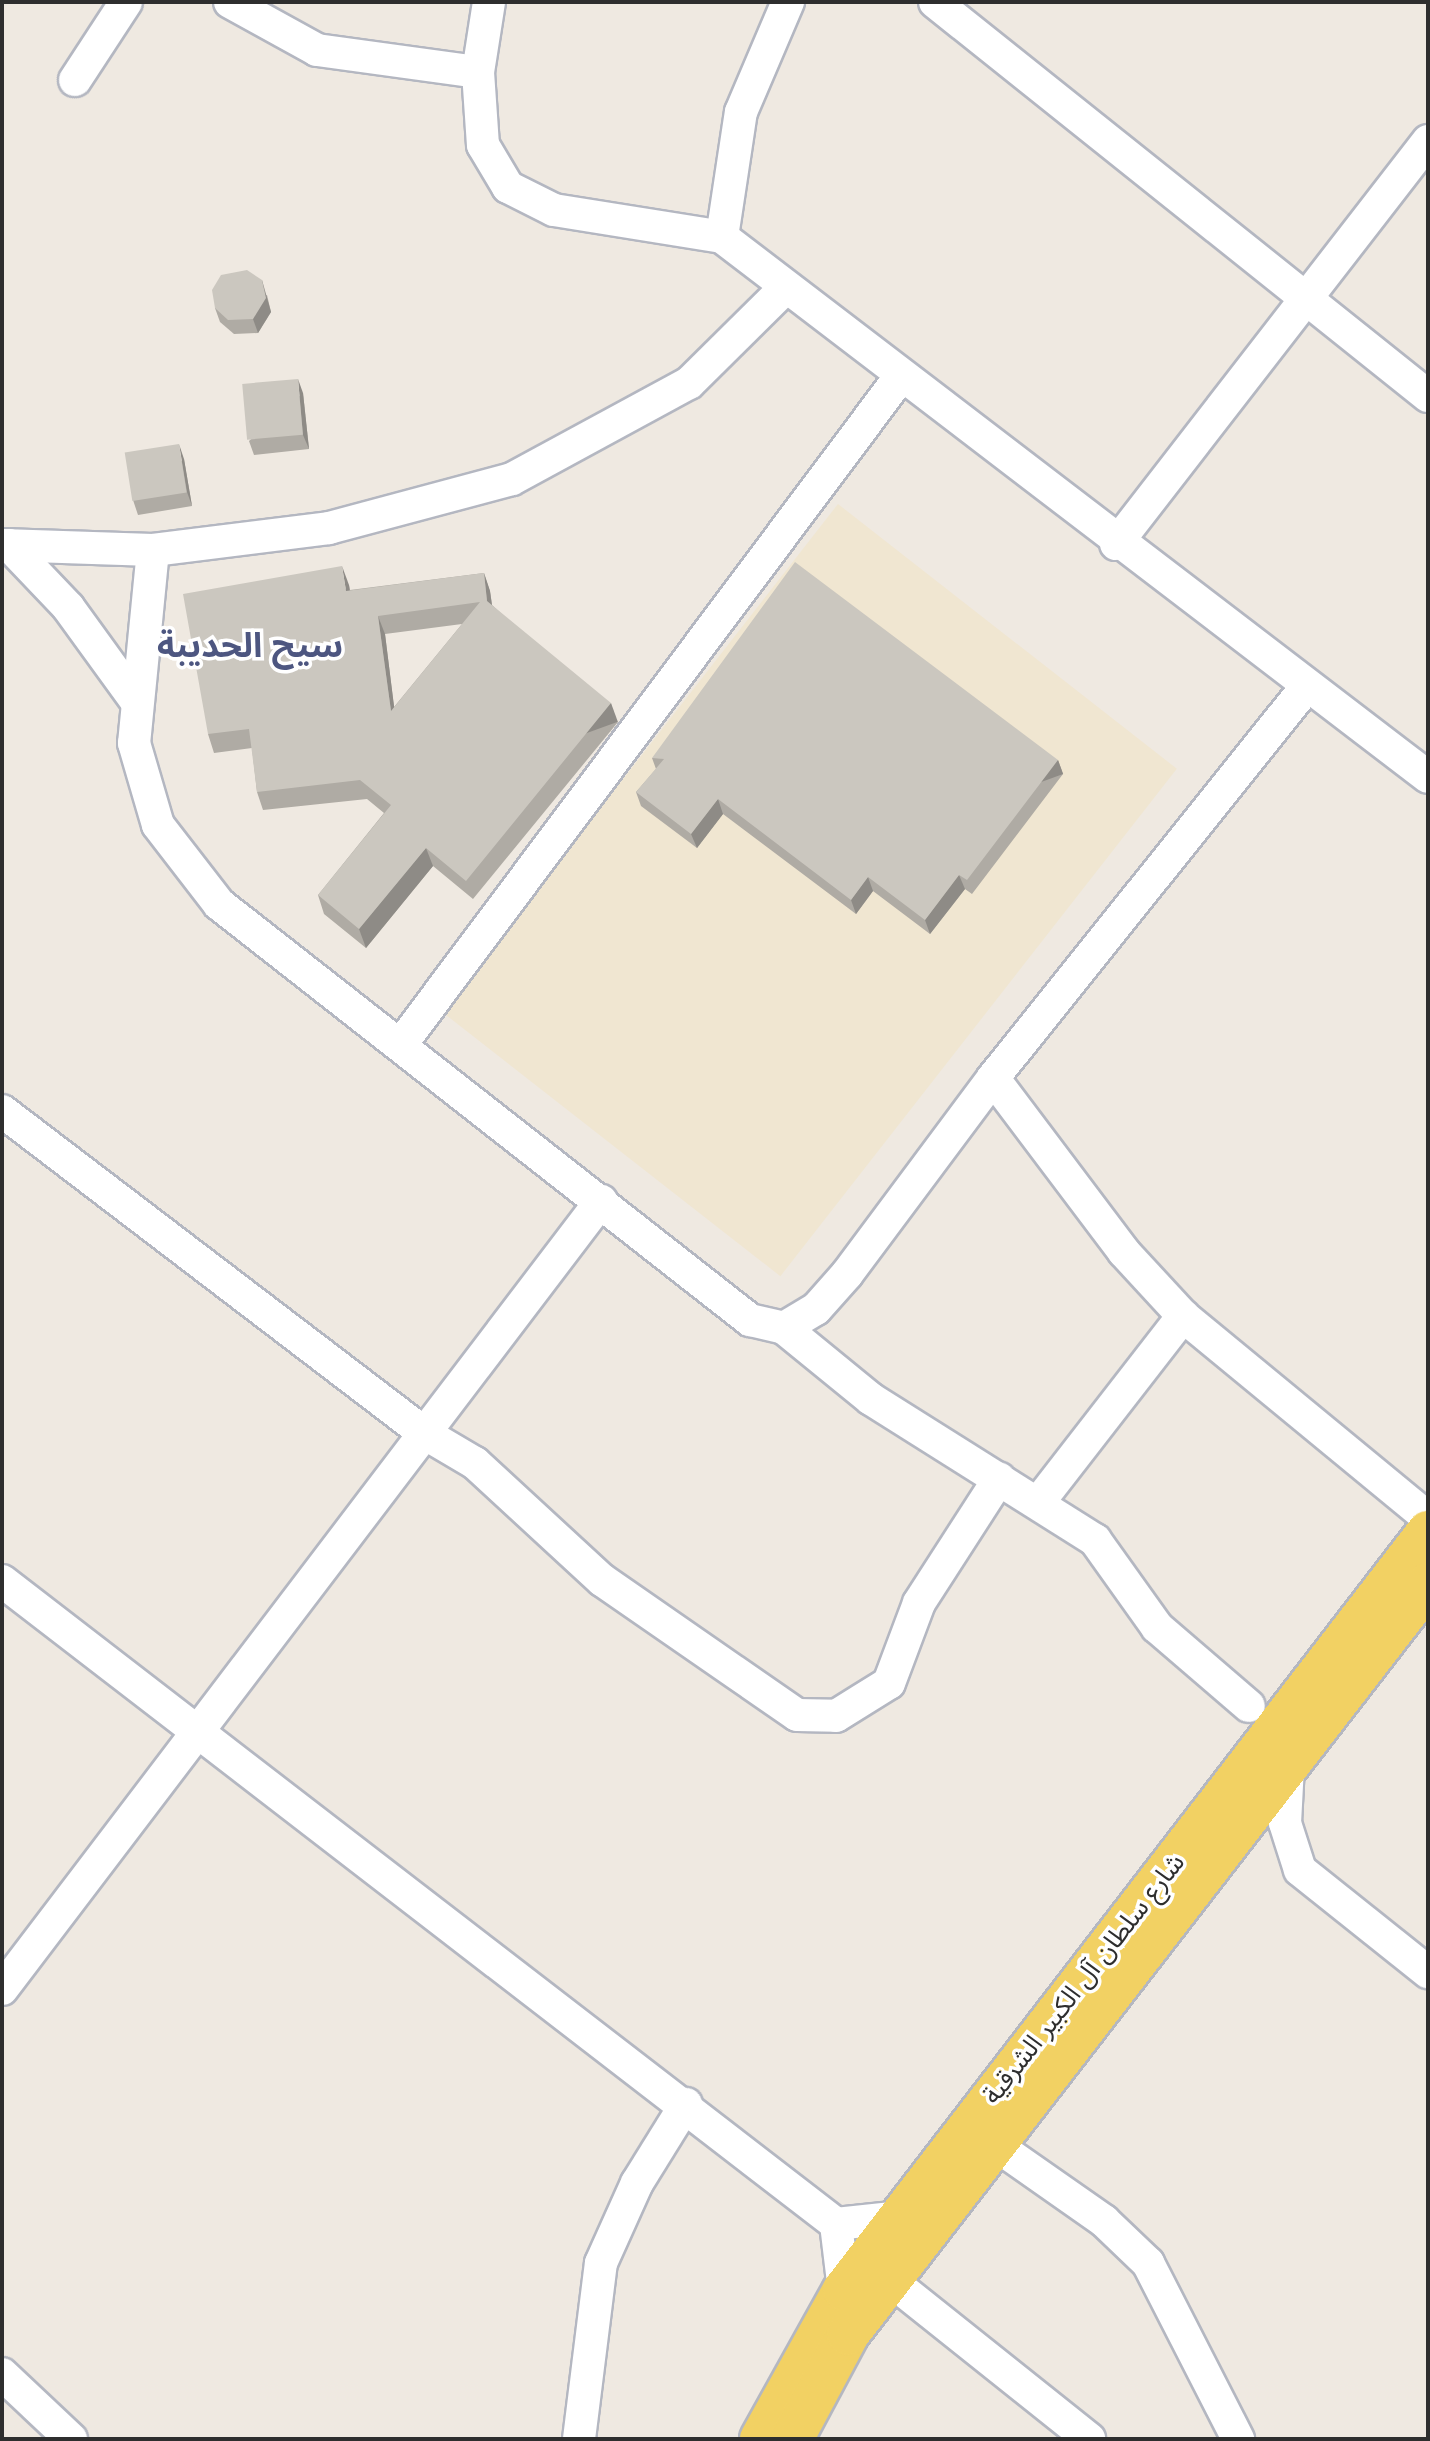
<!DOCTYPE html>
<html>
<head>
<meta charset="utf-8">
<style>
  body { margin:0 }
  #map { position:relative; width:1430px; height:2441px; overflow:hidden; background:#efe9e1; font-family:Arial,"Noto Sans Arabic",sans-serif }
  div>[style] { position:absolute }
  .education>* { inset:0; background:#f0e6d1; transform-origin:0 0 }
  .roads { filter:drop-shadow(2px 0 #b4b7c1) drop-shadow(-2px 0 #b4b7c1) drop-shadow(0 2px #b4b7c1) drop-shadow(0 -2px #b4b7c1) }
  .minor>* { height:32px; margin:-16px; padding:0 16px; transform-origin:16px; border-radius:16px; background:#fff }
  .major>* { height:42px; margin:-21px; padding:0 21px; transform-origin:21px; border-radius:21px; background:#f2d163 }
  .wall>* { inset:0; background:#afaba4 }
  .shaded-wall>* { inset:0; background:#8e8b86; transform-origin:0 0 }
  .building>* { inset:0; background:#cbc7bf; transform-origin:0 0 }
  span { translate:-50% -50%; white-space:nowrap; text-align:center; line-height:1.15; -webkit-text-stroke:7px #fff; paint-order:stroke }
  .street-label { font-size:26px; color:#2e2e2e }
  .district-label { font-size:34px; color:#4d5680; font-weight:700 }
  .frame { position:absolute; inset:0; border:4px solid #2e2e2e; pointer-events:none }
</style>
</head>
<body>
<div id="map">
  <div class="education">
    <div style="left:838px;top:504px;width:430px;height:644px;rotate:38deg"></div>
  </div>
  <div class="roads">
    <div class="minor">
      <div style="left:230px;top:2px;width:99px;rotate:28.9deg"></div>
      <div style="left:317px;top:50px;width:162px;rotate:7.8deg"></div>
      <div style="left:489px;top:2px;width:71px;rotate:98.9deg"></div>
      <div style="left:478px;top:72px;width:73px;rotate:86.1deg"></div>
      <div style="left:483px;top:145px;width:49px;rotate:59.2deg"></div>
      <div style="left:508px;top:187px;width:51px;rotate:26.6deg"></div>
      <div style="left:554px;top:210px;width:170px;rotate:9.1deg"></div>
      <div style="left:722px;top:237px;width:889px;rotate:37.41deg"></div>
      <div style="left:935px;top:2px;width:631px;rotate:38.63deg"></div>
      <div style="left:75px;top:80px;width:93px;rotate:-56.8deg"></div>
      <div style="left:722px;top:237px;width:126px;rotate:-81.4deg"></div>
      <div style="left:741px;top:112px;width:120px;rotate:-66.9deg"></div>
      <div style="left:1116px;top:544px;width:510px;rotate:-52.25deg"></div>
      <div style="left:2px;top:545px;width:151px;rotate:1.9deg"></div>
      <div style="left:153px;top:550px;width:177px;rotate:-7.1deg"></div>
      <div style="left:329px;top:528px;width:189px;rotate:-15deg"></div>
      <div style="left:512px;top:479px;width:201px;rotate:-28.5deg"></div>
      <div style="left:689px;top:383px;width:135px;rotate:-44.7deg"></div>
      <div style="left:9px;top:545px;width:86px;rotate:46.4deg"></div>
      <div style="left:68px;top:607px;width:116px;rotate:54.1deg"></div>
      <div style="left:153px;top:550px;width:194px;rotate:95.6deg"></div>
      <div style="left:134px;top:743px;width:85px;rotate:73.7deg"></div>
      <div style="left:158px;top:825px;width:100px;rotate:52.3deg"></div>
      <div style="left:219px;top:904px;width:675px;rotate:38.08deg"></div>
      <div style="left:750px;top:1320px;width:35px;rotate:13deg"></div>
      <div style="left:784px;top:1328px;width:112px;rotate:39.2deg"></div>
      <div style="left:871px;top:1399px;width:265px;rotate:32.2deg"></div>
      <div style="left:1095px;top:1540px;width:107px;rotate:54.5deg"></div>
      <div style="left:1157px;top:1627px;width:121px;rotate:40.7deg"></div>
      <div style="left:402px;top:1043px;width:832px;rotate:-53.21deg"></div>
      <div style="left:993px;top:1078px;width:218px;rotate:53deg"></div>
      <div style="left:1124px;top:1252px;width:87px;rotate:47.3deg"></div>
      <div style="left:1183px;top:1316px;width:318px;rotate:39.5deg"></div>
      <div style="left:2px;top:1111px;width:531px;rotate:37.34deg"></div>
      <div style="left:424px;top:1433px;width:59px;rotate:30.5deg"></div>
      <div style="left:475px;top:1463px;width:173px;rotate:42.7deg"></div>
      <div style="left:602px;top:1580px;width:237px;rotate:34.7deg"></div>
      <div style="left:797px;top:1715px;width:39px;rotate:1deg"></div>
      <div style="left:836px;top:1716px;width:62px;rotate:-31.9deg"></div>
      <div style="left:889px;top:1683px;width:85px;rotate:-69.4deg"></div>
      <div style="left:919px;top:1603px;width:148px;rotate:-57.2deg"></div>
      <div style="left:784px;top:1328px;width:37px;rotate:-31deg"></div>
      <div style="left:816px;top:1309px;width:47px;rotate:-48.5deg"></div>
      <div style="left:847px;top:1274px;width:244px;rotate:-53.3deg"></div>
      <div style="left:993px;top:1078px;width:502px;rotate:-51.3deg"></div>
      <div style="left:1038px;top:1503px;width:237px;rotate:-52.2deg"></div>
      <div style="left:2px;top:1581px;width:1053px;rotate:37.63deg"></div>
      <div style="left:836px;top:2224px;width:66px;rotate:83.1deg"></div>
      <div style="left:1288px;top:1766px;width:57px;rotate:93deg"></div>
      <div style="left:1285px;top:1823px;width:49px;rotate:72.3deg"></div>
      <div style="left:1300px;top:1870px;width:164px;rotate:38.6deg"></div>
      <div style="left:2px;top:1989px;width:990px;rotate:-52.76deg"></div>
      <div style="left:997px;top:2146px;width:131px;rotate:35deg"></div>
      <div style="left:1104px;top:2221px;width:61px;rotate:43.7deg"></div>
      <div style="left:1148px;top:2263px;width:198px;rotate:62.9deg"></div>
      <div style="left:836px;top:2224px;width:64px;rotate:-6.2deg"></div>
      <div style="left:890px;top:2280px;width:255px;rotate:38.6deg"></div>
      <div style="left:2px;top:2374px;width:95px;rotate:43.3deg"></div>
      <div style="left:579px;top:2439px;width:177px;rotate:-82.9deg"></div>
      <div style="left:601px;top:2263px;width:88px;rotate:-65.8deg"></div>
      <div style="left:637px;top:2183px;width:93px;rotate:-58.2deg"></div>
    </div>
    <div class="major">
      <div style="left:761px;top:2439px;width:171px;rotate:-60.9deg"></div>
      <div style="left:844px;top:2290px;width:957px;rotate:-52.39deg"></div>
      <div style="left:792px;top:2439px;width:119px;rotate:-61.9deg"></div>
      <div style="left:848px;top:2334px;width:948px;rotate:-52.28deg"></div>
    </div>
  </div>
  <div class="wall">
    <div style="clip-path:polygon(267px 295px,271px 312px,258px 333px,234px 334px,220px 322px,215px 308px)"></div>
    <div style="clip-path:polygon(303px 393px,309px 449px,254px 455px,249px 441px)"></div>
    <div style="clip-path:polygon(184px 459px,192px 506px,138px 515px,133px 500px)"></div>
    <div style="clip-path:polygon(evenodd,484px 573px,490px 591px,492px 605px,618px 722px,473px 899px,433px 866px,366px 948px,324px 914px,318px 895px,384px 813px,367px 799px,263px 810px,257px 792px,252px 748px,214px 753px,208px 734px,349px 585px,350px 590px,484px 573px,462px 624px,394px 707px,385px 634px,462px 624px)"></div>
    <div style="clip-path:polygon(652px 758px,1058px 760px,1063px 774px,972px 894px,965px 889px,930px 934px,873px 891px,856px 914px,723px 814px,697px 848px,641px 806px,636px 792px,656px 769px)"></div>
  </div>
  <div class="shaded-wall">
    <div style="clip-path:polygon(262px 280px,271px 312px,258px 333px,253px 319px)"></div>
    <div style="clip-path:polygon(298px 379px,303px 393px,309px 449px,303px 435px)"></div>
    <div style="clip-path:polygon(179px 444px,184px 459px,192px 506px,187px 492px)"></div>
    <div style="clip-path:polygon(342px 566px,349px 585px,352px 609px,346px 591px)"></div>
    <div style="clip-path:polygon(484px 573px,490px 591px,494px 620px,487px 601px)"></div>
    <div style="clip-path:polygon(378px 616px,385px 634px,397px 730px,391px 711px)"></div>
    <div style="left:611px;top:703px;width:20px;height:230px;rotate:70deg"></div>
    <div style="left:1058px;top:760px;width:15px;height:151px;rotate:70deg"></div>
    <div style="clip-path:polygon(718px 799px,723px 814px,697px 848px,691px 834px)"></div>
    <div style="clip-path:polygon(426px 848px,433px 866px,366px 948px,359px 929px)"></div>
    <div style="clip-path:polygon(959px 875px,965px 889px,930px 934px,925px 920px)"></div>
    <div style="clip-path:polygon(868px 877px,873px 891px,856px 914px,851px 900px)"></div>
  </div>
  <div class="building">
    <div style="clip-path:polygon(247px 270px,262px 280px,266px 298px,253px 319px,228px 320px,215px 308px,212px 290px,221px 275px)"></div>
    <div style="left:298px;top:379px;width:56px;height:56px;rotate:85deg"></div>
    <div style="left:179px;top:444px;width:49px;height:55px;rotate:81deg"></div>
    <div style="clip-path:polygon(795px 562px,1058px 760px,967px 880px,959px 875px,925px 920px,868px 877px,851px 900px,718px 799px,691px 834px,636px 792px,664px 759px,652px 758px)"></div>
    <div style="clip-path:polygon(evenodd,342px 566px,346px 591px,484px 573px,487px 601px,611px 703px,466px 881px,426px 848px,359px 929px,318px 895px,391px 805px,360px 780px,257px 792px,249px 729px,208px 734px,183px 594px,342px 566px,480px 602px,391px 711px,378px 616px,480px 602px)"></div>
  </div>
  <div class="street-label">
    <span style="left:1084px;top:1979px;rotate:-52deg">شارع سلطان آل الكبير الشرقية</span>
  </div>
  <div class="district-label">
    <span style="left:250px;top:646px">سيح الحديبة</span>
  </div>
  <div class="frame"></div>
</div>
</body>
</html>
